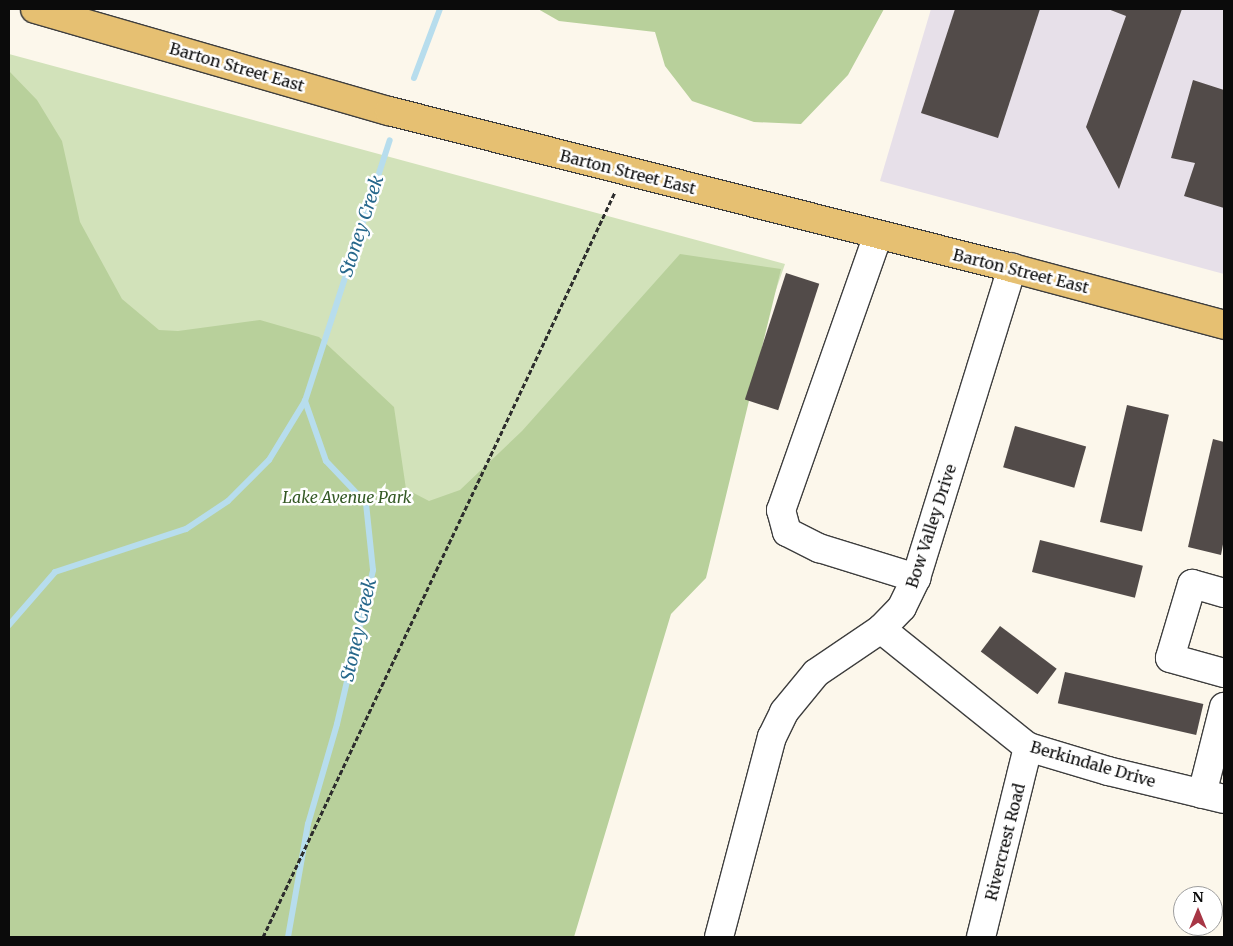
<!DOCTYPE html>
<html>
<head>
<meta charset="utf-8">
<style>
  body { margin:0 }
  #map { position:relative; width:1233px; height:946px; overflow:hidden; background:#fcf7eb; font-family:Merriweather,serif }
  div>[style] { position:absolute }
  .industrial>* { inset:0; background:#e7e0e9 }
  .green>* { inset:0; background:#d2e2ba }
  .forest>* { inset:0; background:#b8d09b }
  .stream>* { height:6px; margin:-3px; padding:0 3px; transform-origin:3px; border-radius:3px; background:#b7dded }
  .building>* { inset:0; background:#524b49; transform-origin:0 0 }
  .path>* { height:3px; margin-top:-1.5px; transform-origin:0; background:repeating-linear-gradient(90deg,#2d2d2d 0 5px,transparent 0 7.5px) }
  .roads { filter:drop-shadow(1px 0 #3e3e3e) drop-shadow(-1px 0 #3e3e3e) drop-shadow(0 1px #3e3e3e) drop-shadow(0 -1px #3e3e3e) }
  .minor>* { height:28px; margin:-14px; padding:0 14px; transform-origin:14px; border-radius:14px; background:#fff }
  .major>* { height:28px; margin:-14px; padding:0 14px; transform-origin:14px; border-radius:14px; background:#e6c072 }
  span { translate:-50% -50%; white-space:nowrap; text-align:center; line-height:1.15; -webkit-text-stroke:5px #fff; paint-order:stroke }
  .street-label { font-size:16px; color:#0b0b0b }
  .park-label { font-size:16px; color:#345925; font-style:italic }
  .water-label { font-size:18px; color:#26678b; font-style:italic }
  .frame { position:absolute; inset:0; border:10px solid #0b0b0b; pointer-events:none }
  .north { position:absolute; left:1173px; top:886px; width:50px; height:50px; box-sizing:border-box; background:#fff; border:1px solid #9d9d9d; border-radius:50%; rotate:0deg; font-size:14px; font-weight:700; line-height:20px; text-align:center; color:#0b0b0b }
  .north::after { content:''; display:block; margin:auto; width:18px; height:22px; background:#a73645; clip-path:polygon(50% 0,100% 100%,50% 72%,0 100%) }
</style>
</head>
<body>
<div id="map">
  <div class="industrial">
    <div style="clip-path:polygon(931px 9px,1224px 9px,1224px 274px,880px 181px)"></div>
  </div>
  <div class="green">
    <div style="clip-path:polygon(9px 54px,785px 264px,550px 937px,9px 937px)"></div>
  </div>
  <div class="forest">
    <div style="clip-path:polygon(538px 9px,884px 9px,848px 75px,801px 124px,754px 122px,692px 101px,665px 66px,655px 32px,559px 21px)"></div>
    <div style="clip-path:polygon(9px 71px,37px 100px,62px 141px,80px 222px,122px 299px,159px 330px,178px 331px,260px 320px,319px 337px,394px 407px,406px 489px,429px 501px,460px 490px,522px 431px,680px 254px,781px 269px,706px 578px,671px 614px,574px 937px,9px 937px)"></div>
  </div>
  <div class="stream">
    <div style="left:414px;top:78px;width:74px;rotate:-69.4deg"></div>
    <div style="left:9px;top:625px;width:70px;rotate:-49deg"></div>
    <div style="left:55px;top:572px;width:138px;rotate:-18.2deg"></div>
    <div style="left:186px;top:529px;width:50px;rotate:-33.7deg"></div>
    <div style="left:228px;top:501px;width:58px;rotate:-45deg"></div>
    <div style="left:269px;top:460px;width:69px;rotate:-58.6deg"></div>
    <div style="left:305px;top:401px;width:274px;rotate:-72deg"></div>
    <div style="left:288px;top:937px;width:115px;rotate:-80deg"></div>
    <div style="left:308px;top:824px;width:104px;rotate:-73.8deg"></div>
    <div style="left:337px;top:724px;width:158px;rotate:-76.8deg"></div>
    <div style="left:373px;top:570px;width:67px;rotate:-96deg"></div>
    <div style="left:366px;top:503px;width:58px;rotate:-133.6deg"></div>
    <div style="left:326px;top:461px;width:64px;rotate:-109.3deg"></div>
  </div>
  <div class="building">
    <div style="clip-path:polygon(955px 9px,1040px 9px,998px 138px,921px 113px)"></div>
    <div style="clip-path:polygon(1108px 9px,1182px 9px,1119px 189px,1086px 127px,1126px 16px)"></div>
    <div style="clip-path:polygon(1193px 80px,1224px 90px,1224px 208px,1184px 196px,1195px 163px,1171px 158px)"></div>
    <div style="left:786px;top:273px;width:35px;height:133px;rotate:18deg"></div>
    <div style="left:1127px;top:405px;width:43px;height:120px;rotate:13deg"></div>
    <div style="left:1015px;top:426px;width:74px;height:43px;rotate:16deg"></div>
    <div style="clip-path:polygon(1213px 439px,1224px 442px,1224px 539px,1221px 555px,1188px 547px)"></div>
    <div style="left:1040px;top:540px;width:106px;height:33px;rotate:14deg"></div>
    <div style="left:1000px;top:626px;width:71px;height:32px;rotate:37deg"></div>
    <div style="left:1065px;top:672px;width:142px;height:32px;rotate:13deg"></div>
  </div>
  <div class="path">
    <div style="left:263px;top:937px;width:824px;rotate:-64.71deg"></div>
  </div>
  <div class="roads">
    <div class="minor">
      <div style="left:878px;top:235px;width:292px;rotate:109.4deg"></div>
      <div style="left:781px;top:510px;width:23px;rotate:75deg"></div>
      <div style="left:787px;top:532px;width:36px;rotate:27deg"></div>
      <div style="left:819px;top:548px;width:102px;rotate:17.2deg"></div>
      <div style="left:1224px;top:593px;width:33px;rotate:-164deg"></div>
      <div style="left:1192px;top:584px;width:77px;rotate:106.6deg"></div>
      <div style="left:1170px;top:658px;width:56px;rotate:15.5deg"></div>
      <div style="left:881px;top:629px;width:189px;rotate:38.8deg"></div>
      <div style="left:1028px;top:747px;width:84px;rotate:16.7deg"></div>
      <div style="left:1108px;top:771px;width:119px;rotate:13.6deg"></div>
      <div style="left:1202px;top:794px;width:90px;rotate:-75.8deg"></div>
      <div style="left:719px;top:937px;width:207px;rotate:-75.2deg"></div>
      <div style="left:772px;top:737px;width:28px;rotate:-64deg"></div>
      <div style="left:784px;top:712px;width:50px;rotate:-50.6deg"></div>
      <div style="left:816px;top:673px;width:78px;rotate:-34.1deg"></div>
      <div style="left:881px;top:629px;width:30px;rotate:-46deg"></div>
      <div style="left:902px;top:607px;width:32px;rotate:-64deg"></div>
      <div style="left:916px;top:578px;width:325px;rotate:-72.8deg"></div>
      <div style="left:981px;top:937px;width:196px;rotate:-76.1deg"></div>
    </div>
    <div class="major">
      <div style="left:35px;top:9px;width:368px;rotate:16.1deg"></div>
      <div style="left:389px;top:111px;width:642px;rotate:14.14deg"></div>
      <div style="left:1012px;top:268px;width:220px;rotate:15deg"></div>
    </div>
  </div>
  <div class="street-label">
    <span style="left:237px;top:67px;rotate:16deg">Barton Street East</span>
    <span style="left:628px;top:172px;rotate:14deg">Barton Street East</span>
    <span style="left:1021px;top:271px;rotate:14deg">Barton Street East</span>
    <span style="left:931px;top:526px;rotate:-72deg">Bow Valley Drive</span>
    <span style="left:1093px;top:764px;rotate:16deg">Berkindale Drive</span>
    <span style="left:1005px;top:842px;rotate:-76deg">Rivercrest Road</span>
  </div>
  <div class="park-label">
    <span style="left:347px;top:497px">Lake Avenue Park</span>
  </div>
  <div class="water-label">
    <span style="left:362px;top:226px;rotate:-72deg">Stoney Creek</span>
    <span style="left:359px;top:630px;rotate:-77deg">Stoney Creek</span>
  </div>
  <div class="frame"></div>
  <div class="north">N</div>
</div>
</body>
</html>
